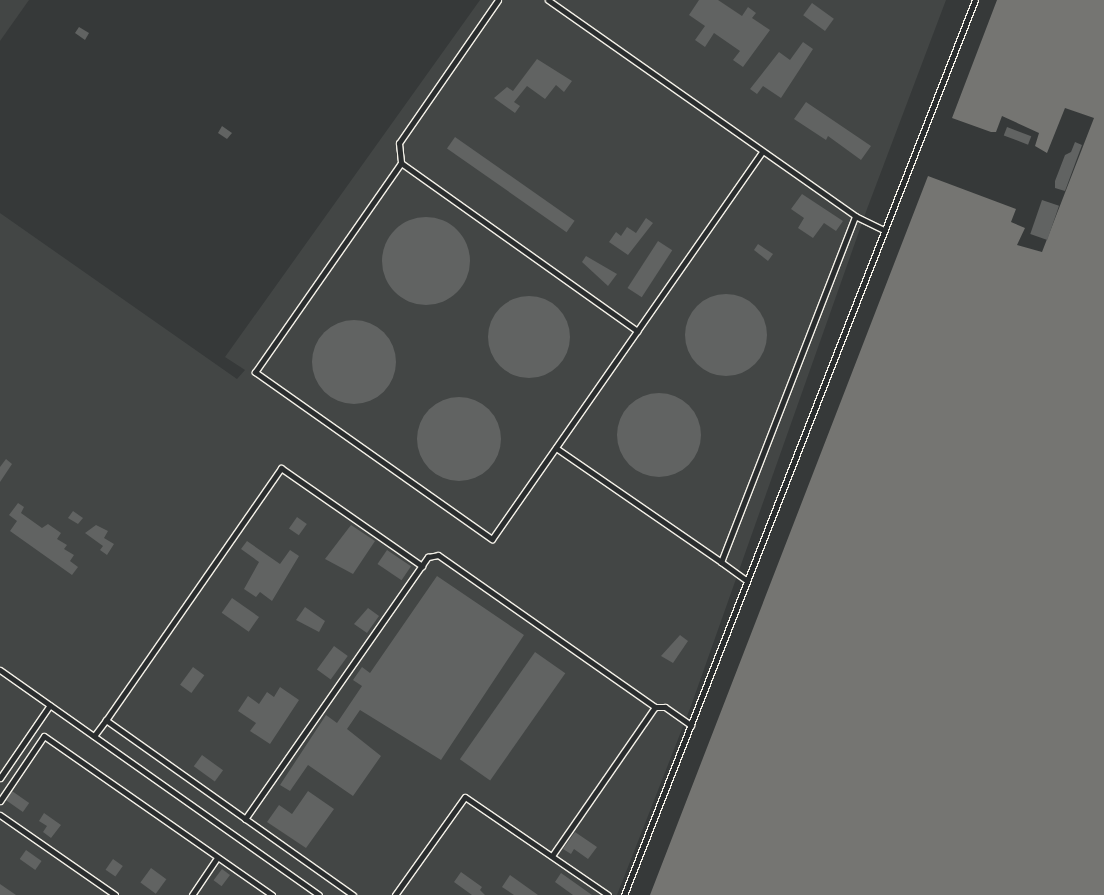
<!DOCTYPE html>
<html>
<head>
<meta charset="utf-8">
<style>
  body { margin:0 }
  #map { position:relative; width:1104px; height:895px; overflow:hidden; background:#363939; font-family:"Comic Neue",sans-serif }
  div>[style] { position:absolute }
  .built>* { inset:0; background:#434645 }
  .water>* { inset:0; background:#757572 }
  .building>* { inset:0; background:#616362; transform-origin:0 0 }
  .round { border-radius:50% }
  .roads { filter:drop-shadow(1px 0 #f4f1e8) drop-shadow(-1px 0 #f4f1e8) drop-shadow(0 1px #f4f1e8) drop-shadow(0 -1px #f4f1e8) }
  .lane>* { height:5px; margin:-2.5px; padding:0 2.5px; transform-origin:2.5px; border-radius:2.5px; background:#2a2d2e }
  span { translate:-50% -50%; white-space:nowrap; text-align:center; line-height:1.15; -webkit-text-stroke:3px #2a2d2e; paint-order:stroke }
</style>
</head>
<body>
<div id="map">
  <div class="built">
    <div style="clip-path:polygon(0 0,29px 0,0 41px)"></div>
    <div style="clip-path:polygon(480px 0,946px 0,867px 209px,691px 706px,617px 895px,0 895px,0 213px,237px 379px,245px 370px,225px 357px)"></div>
  </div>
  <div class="water">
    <div style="clip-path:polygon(997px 0,1104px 0,1104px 895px,650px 895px,928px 176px,1016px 209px,1011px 222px,1025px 228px,1017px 245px,1042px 252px,1094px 118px,1065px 108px,1047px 153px,1035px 146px,1039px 133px,1002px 116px,996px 132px,991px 132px,952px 118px)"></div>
  </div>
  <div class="building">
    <div style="clip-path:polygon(699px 0,718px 0,742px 16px,748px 7px,756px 13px,752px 18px,770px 30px,743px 67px,733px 60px,740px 51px,714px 33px,705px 47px,695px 40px,705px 26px,689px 15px)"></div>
    <div style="left:812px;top:3px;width:27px;height:15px;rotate:36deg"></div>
    <div style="clip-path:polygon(79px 27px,89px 33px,85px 40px,75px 33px)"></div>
    <div style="clip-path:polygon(803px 42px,813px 49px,781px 98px,763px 86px,757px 94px,750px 89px,779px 52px,790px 60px)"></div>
    <div style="clip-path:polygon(537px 59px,572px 81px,564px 92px,556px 85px,545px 99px,527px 86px,514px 102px,520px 106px,515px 113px,494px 98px,507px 87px,513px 91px)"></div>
    <div style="clip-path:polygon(806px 102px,871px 146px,861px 160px,828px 136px,826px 140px,794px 119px)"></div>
    <div style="clip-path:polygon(222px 126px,232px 133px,227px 139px,218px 133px)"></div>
    <div style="left:1007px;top:127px;width:26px;height:9px;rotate:21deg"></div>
    <div style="left:455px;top:137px;width:146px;height:14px;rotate:35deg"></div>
    <div style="clip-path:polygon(1075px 142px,1082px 145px,1065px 191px,1055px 188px,1055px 181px,1065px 155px,1071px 152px)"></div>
    <div style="clip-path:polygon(802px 194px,843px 221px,836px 231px,824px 223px,813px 238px,798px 228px,804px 218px,791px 209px)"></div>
    <div style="left:1042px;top:200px;width:18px;height:36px;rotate:19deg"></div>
    <div class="round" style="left:382px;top:217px;width:88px;height:88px"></div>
    <div style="clip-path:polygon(646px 218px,653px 223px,628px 255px,609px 242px,616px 232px,621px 236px,627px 227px,636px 233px)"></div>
    <div style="left:658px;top:241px;width:17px;height:56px;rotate:33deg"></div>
    <div style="clip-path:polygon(758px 244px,773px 254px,768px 261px,754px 250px)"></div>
    <div style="clip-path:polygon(586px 256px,617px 274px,608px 286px,582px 262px)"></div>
    <div class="round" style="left:685px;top:294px;width:82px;height:82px"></div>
    <div class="round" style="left:488px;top:296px;width:82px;height:82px"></div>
    <div class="round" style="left:312px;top:320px;width:84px;height:84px"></div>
    <div class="round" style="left:617px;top:393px;width:84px;height:84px"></div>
    <div class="round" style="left:417px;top:397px;width:84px;height:84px"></div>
    <div style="clip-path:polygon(6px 459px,12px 464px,0 482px,0 467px)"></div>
    <div style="clip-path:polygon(18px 503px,24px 507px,21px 513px,42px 528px,48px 524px,61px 533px,57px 539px,67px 545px,64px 549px,74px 555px,70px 561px,78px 567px,72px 575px,10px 531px,17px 521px,9px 515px)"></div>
    <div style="clip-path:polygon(73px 511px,83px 518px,78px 524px,68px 518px)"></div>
    <div style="left:297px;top:517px;width:12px;height:14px;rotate:35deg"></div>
    <div style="clip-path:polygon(96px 525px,108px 531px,104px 538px,114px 544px,107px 555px,100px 550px,103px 546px,85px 533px)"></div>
    <div style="clip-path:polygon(351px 525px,375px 541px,353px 574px,325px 559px)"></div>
    <div style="clip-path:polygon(247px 541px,280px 564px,290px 550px,299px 556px,272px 601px,260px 592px,256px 597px,244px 589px,259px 562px,241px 549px)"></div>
    <div style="left:387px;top:550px;width:29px;height:17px;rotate:34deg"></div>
    <div style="clip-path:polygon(437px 576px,524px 635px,441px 760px,360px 710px,347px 729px,381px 756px,353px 796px,308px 765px,290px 791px,280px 785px,326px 715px,337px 723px,362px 686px,353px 680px,362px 667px,370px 673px)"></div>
    <div style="left:232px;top:598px;width:33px;height:18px;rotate:35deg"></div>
    <div style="clip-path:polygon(305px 607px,325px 621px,319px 632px,296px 620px)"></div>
    <div style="clip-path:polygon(368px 608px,379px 616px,367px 633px,354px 624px)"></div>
    <div style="clip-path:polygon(680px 635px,688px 641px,673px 663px,661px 656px)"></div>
    <div style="left:334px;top:646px;width:17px;height:29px;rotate:36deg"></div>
    <div style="left:535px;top:652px;width:37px;height:131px;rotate:35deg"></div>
    <div style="left:193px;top:667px;width:14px;height:22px;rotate:36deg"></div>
    <div style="clip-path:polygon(280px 687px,299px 700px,270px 744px,250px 731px,256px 723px,238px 711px,248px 696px,259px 704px,267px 692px,274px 697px)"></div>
    <div style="left:202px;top:755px;width:26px;height:14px;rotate:36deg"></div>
    <div style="left:12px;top:791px;width:21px;height:11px;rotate:35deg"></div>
    <div style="clip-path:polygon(308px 791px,334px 809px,306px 848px,267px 822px,279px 805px,292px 814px)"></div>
    <div style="clip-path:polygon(44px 813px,61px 825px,51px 838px,43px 832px,47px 826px,39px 821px)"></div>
    <div style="clip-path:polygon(575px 832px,597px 847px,588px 859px,574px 849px,571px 854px,563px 849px)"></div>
    <div style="left:26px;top:850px;width:19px;height:11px;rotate:35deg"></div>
    <div style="left:113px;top:859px;width:12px;height:13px;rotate:35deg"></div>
    <div style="left:151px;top:868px;width:19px;height:18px;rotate:36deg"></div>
    <div style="left:222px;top:869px;width:10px;height:14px;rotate:37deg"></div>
    <div style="clip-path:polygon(461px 872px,482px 887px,480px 890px,485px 895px,472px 895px,454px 882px)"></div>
    <div style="clip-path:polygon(561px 873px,592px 895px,573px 895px,555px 882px)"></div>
    <div style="clip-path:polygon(510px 875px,538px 895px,514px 895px,502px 887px)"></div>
    <div style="clip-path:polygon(0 884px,16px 895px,0 895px)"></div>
  </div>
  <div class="roads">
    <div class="lane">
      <div style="left:498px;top:0;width:174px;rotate:124.7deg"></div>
      <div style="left:399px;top:143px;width:20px;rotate:84deg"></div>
      <div style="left:401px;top:163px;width:255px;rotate:124.9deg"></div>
      <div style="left:255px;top:372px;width:290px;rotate:35.2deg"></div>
      <div style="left:492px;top:539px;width:472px;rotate:-55.1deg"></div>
      <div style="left:548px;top:0;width:375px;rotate:35.1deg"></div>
      <div style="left:855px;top:216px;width:32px;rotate:26deg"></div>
      <div style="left:401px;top:163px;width:290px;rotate:35.4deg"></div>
      <div style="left:556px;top:448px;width:201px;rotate:34.6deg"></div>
      <div style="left:721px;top:562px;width:371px;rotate:-68.8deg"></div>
      <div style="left:721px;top:562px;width:32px;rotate:36deg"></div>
      <div style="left:0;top:670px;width:390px;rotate:35.2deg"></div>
      <div style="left:655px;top:707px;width:10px"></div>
      <div style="left:665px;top:707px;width:32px;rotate:35deg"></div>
      <div style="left:94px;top:736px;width:20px;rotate:-53deg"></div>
      <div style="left:0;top:778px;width:88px;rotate:-55.6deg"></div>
      <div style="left:0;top:801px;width:78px;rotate:-55.9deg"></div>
      <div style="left:44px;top:736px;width:278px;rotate:34.9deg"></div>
      <div style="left:0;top:815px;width:140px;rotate:34.8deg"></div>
      <div style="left:245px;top:819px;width:320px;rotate:-55.1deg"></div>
      <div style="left:428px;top:557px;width:10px;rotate:-11deg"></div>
      <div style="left:438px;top:555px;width:265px;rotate:35deg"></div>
      <div style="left:655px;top:707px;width:181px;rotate:124.7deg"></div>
      <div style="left:192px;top:895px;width:45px;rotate:-56deg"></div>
      <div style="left:353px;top:895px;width:303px;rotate:-144.7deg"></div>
      <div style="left:106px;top:720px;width:307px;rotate:-55.2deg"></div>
      <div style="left:281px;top:468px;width:172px;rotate:34.8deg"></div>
      <div style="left:395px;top:895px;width:120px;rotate:-54.5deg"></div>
      <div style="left:465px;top:797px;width:173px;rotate:34.4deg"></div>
      <div style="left:624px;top:895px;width:961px;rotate:-68.59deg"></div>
    </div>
  </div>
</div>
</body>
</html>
